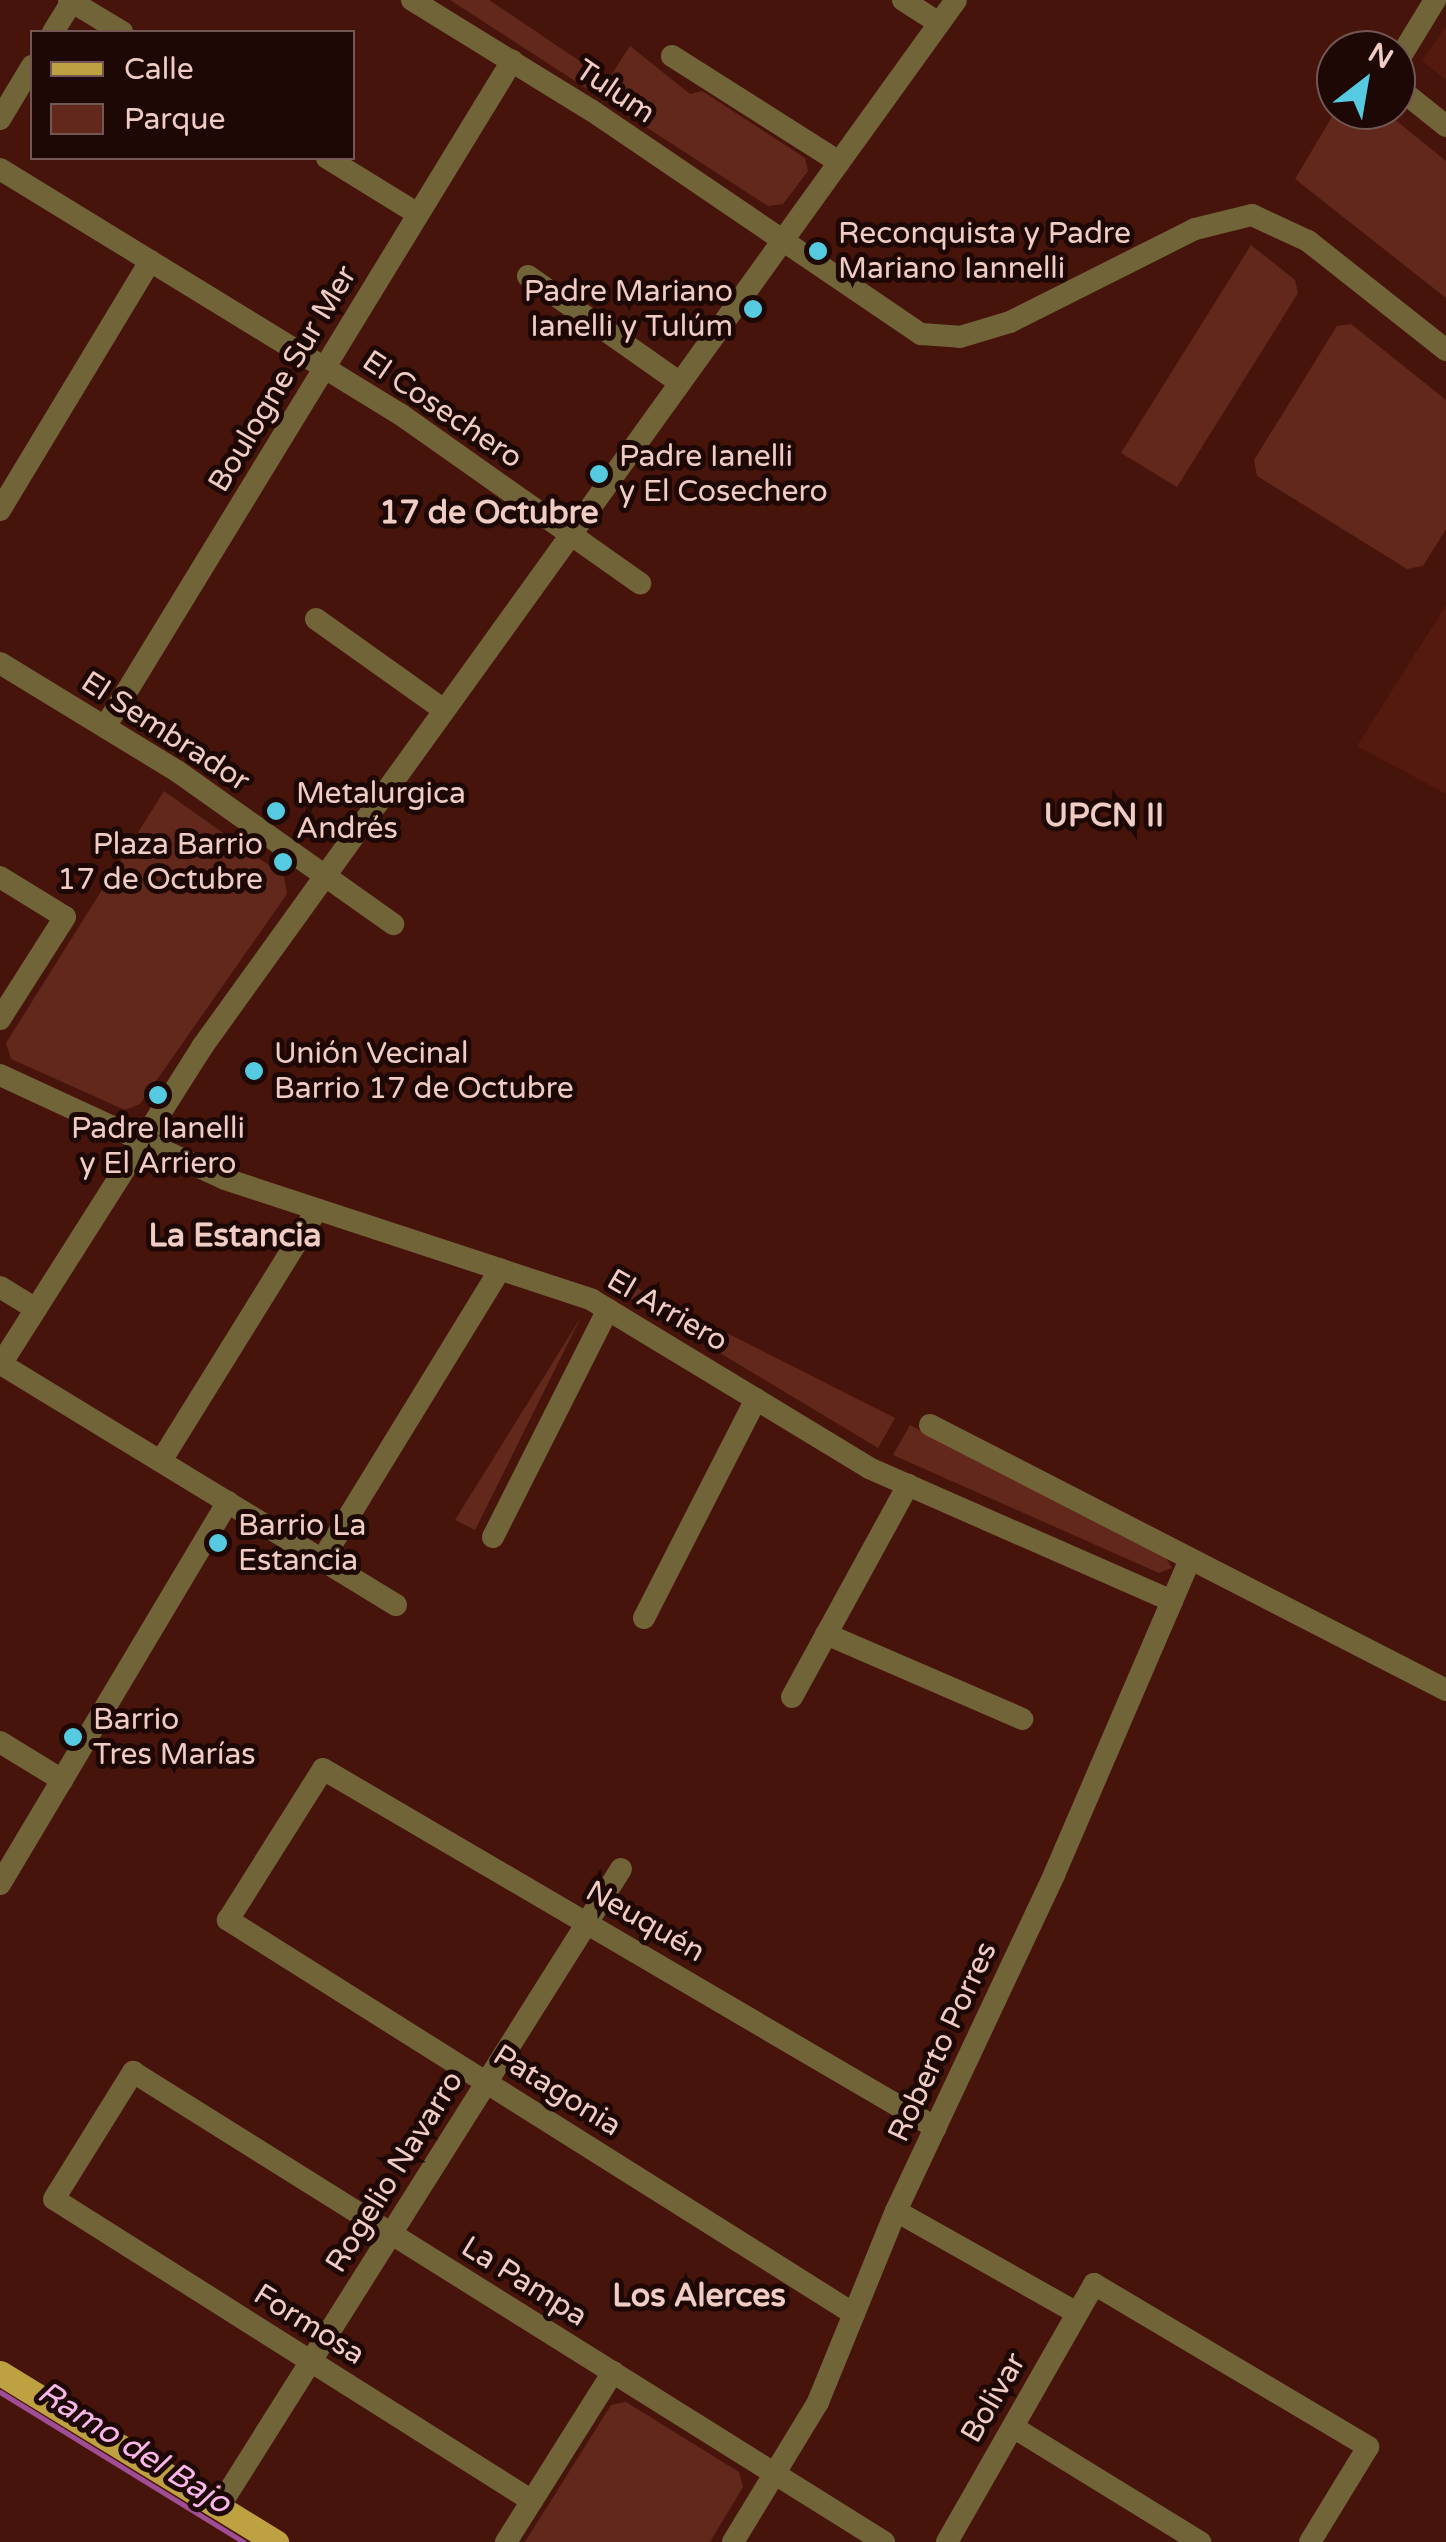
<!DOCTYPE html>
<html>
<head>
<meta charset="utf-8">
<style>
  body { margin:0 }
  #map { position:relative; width:1446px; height:2542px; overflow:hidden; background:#46140b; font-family:"Varela Round",sans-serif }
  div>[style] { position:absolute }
  .built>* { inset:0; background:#541a0f }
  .green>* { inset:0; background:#63281c }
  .stream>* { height:5px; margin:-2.5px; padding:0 2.5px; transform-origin:2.5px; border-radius:2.5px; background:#9f4d94 }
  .minor>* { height:22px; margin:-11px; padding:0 11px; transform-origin:11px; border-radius:11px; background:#726439 }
  .major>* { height:25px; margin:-12.5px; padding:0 12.5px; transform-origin:12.5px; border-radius:12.5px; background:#bea140 }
  .dots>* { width:28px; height:28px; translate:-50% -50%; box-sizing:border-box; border:5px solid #1e0805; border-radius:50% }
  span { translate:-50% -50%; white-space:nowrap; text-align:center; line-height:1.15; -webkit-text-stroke:10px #1e0805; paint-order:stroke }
  .street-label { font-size:30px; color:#efcdc5 }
  .poi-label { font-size:30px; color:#efcdc5 }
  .left { translate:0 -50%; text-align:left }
  .right { translate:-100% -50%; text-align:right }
  .neighbourhood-label { font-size:32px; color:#efcdc5; font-weight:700 }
  .water-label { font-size:32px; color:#f9b7ee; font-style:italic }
  .legend { position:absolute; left:30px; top:30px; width:325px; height:130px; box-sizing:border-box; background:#1e0805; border:2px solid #725752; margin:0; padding:12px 18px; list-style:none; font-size:30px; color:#efcdc5 }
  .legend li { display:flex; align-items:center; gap:20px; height:50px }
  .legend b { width:50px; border:2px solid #725752 }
  .north { position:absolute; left:1316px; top:30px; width:100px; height:100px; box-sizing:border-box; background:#1e0805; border:2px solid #725752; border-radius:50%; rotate:31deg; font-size:28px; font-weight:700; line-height:40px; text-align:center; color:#efcdc5 }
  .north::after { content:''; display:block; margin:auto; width:35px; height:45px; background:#55cae0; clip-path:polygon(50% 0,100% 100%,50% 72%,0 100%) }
</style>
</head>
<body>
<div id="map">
  <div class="built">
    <div style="clip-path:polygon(1446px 26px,1446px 80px,1422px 61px)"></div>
    <div style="clip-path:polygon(1446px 605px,1446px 794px,1357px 746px)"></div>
  </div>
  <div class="green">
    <div style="clip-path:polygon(450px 0,489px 0,608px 80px,630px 46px,690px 94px,702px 91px,805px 158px,808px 171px,783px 204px,768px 206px)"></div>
    <div style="clip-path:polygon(1336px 110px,1383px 110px,1446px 161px,1446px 298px,1295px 179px)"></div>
    <div style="clip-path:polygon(1251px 245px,1295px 280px,1298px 293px,1177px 487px,1121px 453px)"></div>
    <div style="clip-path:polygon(1351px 324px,1446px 400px,1446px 529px,1423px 566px,1407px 569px,1257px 476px,1254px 460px,1337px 326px)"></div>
    <div style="clip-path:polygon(164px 791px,284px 876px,287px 894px,140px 1104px,125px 1110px,11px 1059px,6px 1043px)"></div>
    <div style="clip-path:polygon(609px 1274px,667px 1303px,646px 1308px,604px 1282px)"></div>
    <div style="clip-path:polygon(581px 1317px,475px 1530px,455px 1520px,493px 1459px)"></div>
    <div style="clip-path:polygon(713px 1326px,895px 1418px,878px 1448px,720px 1353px)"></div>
    <div style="clip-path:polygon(910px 1425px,1164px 1555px,1172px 1568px,1159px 1573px,893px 1455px)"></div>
    <div style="clip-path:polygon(626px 2402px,739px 2472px,743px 2487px,710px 2542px,525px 2542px,611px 2405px)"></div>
  </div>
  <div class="stream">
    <div style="left:0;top:2392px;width:286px;rotate:31.6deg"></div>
  </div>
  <div class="minor">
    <div style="left:69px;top:0;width:62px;rotate:31.1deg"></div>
    <div style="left:412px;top:0;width:210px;rotate:31.6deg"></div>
    <div style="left:591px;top:110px;width:399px;rotate:34.2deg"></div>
    <div style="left:921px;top:334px;width:39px;rotate:4deg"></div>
    <div style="left:960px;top:337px;width:52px;rotate:-16.7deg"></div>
    <div style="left:1010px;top:322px;width:207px;rotate:-26.7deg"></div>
    <div style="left:1195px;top:229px;width:59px;rotate:-13.8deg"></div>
    <div style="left:1252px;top:215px;width:62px;rotate:24.9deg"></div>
    <div style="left:1308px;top:241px;width:176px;rotate:38.3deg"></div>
    <div style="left:903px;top:0;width:43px;rotate:32.6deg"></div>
    <div style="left:53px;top:32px;width:38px;rotate:-58deg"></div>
    <div style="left:672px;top:56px;width:198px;rotate:32.4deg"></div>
    <div style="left:1396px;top:64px;width:75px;rotate:-58.6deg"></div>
    <div style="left:1396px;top:86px;width:64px;rotate:38.7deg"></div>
    <div style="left:0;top:119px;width:62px;rotate:-58.9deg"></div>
    <div style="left:327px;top:158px;width:107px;rotate:31.6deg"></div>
    <div style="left:0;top:169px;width:469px;rotate:31.5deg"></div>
    <div style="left:400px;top:414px;width:294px;rotate:35.2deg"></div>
    <div style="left:528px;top:276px;width:186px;rotate:35.1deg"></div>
    <div style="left:0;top:510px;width:291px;rotate:-58.9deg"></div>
    <div style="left:316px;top:619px;width:157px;rotate:35.4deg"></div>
    <div style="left:0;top:663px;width:207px;rotate:31.4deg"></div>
    <div style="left:177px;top:771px;width:265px;rotate:35.3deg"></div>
    <div style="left:105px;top:727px;width:781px;rotate:-58.57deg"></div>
    <div style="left:0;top:877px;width:76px;rotate:31.6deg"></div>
    <div style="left:65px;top:917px;width:121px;rotate:122.5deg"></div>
    <div style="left:0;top:1075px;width:248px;rotate:24.8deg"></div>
    <div style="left:225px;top:1179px;width:386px;rotate:18.2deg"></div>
    <div style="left:592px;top:1300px;width:324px;rotate:31.2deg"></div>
    <div style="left:869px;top:1468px;width:331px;rotate:23.7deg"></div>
    <div style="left:0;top:1287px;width:42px;rotate:31.4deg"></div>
    <div style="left:930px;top:1425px;width:580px;rotate:27.18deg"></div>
    <div style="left:161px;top:1461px;width:296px;rotate:-58.2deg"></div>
    <div style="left:493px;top:1537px;width:255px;rotate:-63.2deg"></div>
    <div style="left:322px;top:1560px;width:341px;rotate:-58.5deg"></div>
    <div style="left:396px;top:1605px;width:463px;rotate:-148.6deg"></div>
    <div style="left:1px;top:1364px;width:375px;rotate:-57.6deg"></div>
    <div style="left:202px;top:1047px;width:1290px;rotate:-54.24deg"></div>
    <div style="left:644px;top:1618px;width:246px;rotate:-62.9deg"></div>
    <div style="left:826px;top:1634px;width:214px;rotate:23.4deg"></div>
    <div style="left:792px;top:1697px;width:242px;rotate:-61.3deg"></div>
    <div style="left:0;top:1742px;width:73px;rotate:31.5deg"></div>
    <div style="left:0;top:1884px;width:445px;rotate:-59.2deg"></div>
    <div style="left:896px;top:2211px;width:208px;rotate:29.4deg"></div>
    <div style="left:854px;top:2314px;width:740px;rotate:-147.81deg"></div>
    <div style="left:228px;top:1920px;width:178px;rotate:-57.8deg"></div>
    <div style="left:323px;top:1769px;width:710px;rotate:30.36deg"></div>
    <div style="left:1013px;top:2427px;width:220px;rotate:31.6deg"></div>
    <div style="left:532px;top:2501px;width:565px;rotate:-147.72deg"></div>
    <div style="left:54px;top:2199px;width:150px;rotate:-58.1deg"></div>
    <div style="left:133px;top:2072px;width:886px;rotate:32.04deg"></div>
    <div style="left:219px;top:2507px;width:754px;rotate:-57.79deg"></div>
    <div style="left:506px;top:2542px;width:201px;rotate:-57.8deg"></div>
    <div style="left:733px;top:2542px;width:164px;rotate:-58.7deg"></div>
    <div style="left:818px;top:2402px;width:206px;rotate:-67.8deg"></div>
    <div style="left:896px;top:2211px;width:371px;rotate:-64.8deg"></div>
    <div style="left:1054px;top:1875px;width:344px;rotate:-66.7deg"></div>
    <div style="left:947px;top:2542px;width:297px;rotate:-60.3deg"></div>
    <div style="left:1094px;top:2284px;width:319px;rotate:30.7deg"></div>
    <div style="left:1368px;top:2447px;width:111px;rotate:121.4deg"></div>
  </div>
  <div class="major">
    <div style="left:0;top:2373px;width:324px;rotate:31.5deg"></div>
  </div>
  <div class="dots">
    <div style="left:818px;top:251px;background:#55cae0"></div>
    <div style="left:753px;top:309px;background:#55cae0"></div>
    <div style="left:599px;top:474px;background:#55cae0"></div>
    <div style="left:276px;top:811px;background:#55cae0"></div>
    <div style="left:283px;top:862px;background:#55cae0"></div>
    <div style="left:254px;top:1071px;background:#55cae0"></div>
    <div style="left:158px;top:1095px;background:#55cae0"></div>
    <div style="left:218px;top:1543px;background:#55cae0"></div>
    <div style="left:73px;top:1737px;background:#55cae0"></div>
  </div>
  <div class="street-label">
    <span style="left:615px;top:92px;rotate:34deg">Tulum</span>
    <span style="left:283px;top:379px;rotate:-59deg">Boulogne Sur Mer</span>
    <span style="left:442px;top:410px;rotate:34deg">El Cosechero</span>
    <span style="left:165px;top:732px;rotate:33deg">El Sembrador</span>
    <span style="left:667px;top:1311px;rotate:30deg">El Arriero</span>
    <span style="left:645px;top:1922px;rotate:30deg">Neuquén</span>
    <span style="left:943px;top:2042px;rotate:-65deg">Roberto Porres</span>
    <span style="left:557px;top:2091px;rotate:32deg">Patagonia</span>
    <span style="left:395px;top:2172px;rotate:-58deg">Rogelio Navarro</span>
    <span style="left:524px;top:2282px;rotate:32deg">La Pampa</span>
    <span style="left:309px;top:2325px;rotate:32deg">Formosa</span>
    <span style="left:994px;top:2398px;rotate:-60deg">Bolivar</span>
  </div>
  <div class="poi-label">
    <span class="left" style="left:838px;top:251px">Reconquista y Padre<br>Mariano Iannelli</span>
    <span class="right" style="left:733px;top:309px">Padre Mariano<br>Ianelli y Tulúm</span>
    <span class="left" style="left:619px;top:474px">Padre Ianelli<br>y El Cosechero</span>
    <span class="left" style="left:296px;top:811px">Metalurgica<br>Andrés</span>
    <span class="right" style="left:263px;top:862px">Plaza Barrio<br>17 de Octubre</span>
    <span class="left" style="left:274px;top:1071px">Unión Vecinal<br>Barrio 17 de Octubre</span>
    <span style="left:158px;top:1146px">Padre Ianelli<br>y El Arriero</span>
    <span class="left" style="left:238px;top:1543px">Barrio La<br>Estancia</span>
    <span class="left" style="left:93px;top:1737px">Barrio<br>Tres Marías</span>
  </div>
  <div class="neighbourhood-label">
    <span style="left:489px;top:513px">17 de Octubre</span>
    <span style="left:1104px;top:816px">UPCN II</span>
    <span style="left:235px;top:1236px">La Estancia</span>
    <span style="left:699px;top:2296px">Los Alerces</span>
  </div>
  <div class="water-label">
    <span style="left:134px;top:2448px;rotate:32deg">Ramo del Bajo</span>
  </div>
  <ul class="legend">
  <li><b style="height:12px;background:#bea140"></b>Calle</li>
  <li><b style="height:28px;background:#63281c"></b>Parque</li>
  </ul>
  <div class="north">N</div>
</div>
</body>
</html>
